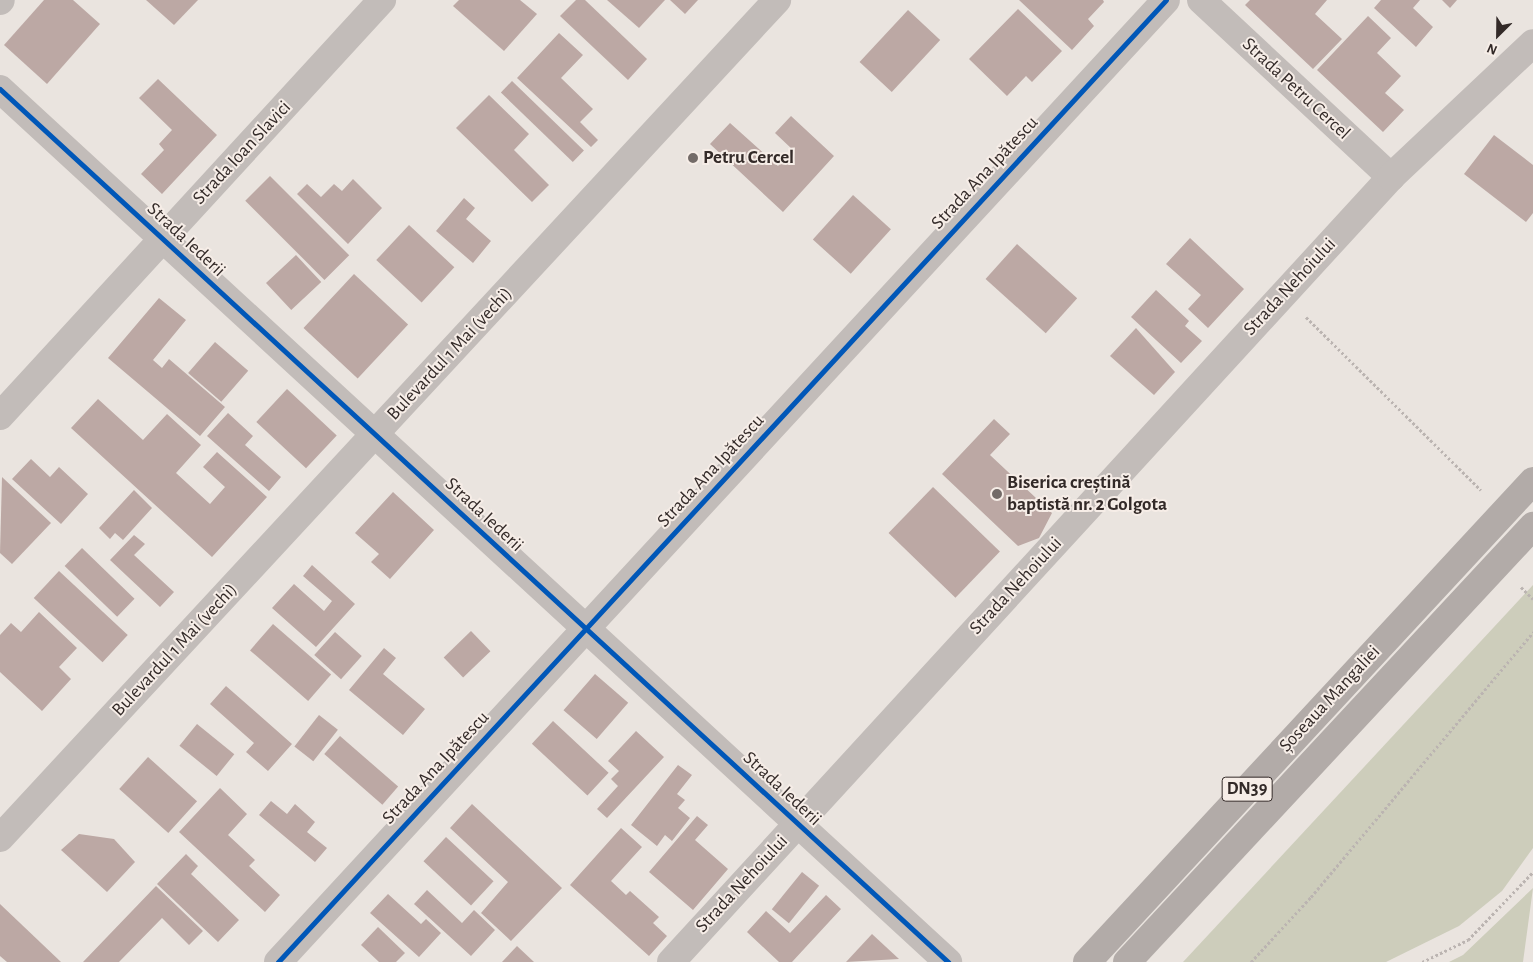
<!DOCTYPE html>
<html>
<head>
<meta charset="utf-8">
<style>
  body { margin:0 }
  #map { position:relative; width:1533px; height:962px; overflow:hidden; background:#eae4df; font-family:"Alegreya Sans",sans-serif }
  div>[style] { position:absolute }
  .green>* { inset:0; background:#cdcdbb }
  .building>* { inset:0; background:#bca8a4; transform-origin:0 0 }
  .path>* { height:3px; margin-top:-1.5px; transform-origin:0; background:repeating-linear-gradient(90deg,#bbb4b1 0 2.5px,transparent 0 5px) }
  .street>* { height:28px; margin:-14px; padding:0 14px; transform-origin:14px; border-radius:14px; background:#c2bcb9 }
  .primary>* { height:28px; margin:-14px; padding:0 14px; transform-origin:14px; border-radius:14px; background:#b2aba8 }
  .cycleway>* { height:5px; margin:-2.5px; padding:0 2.5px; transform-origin:2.5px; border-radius:2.5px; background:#0057b8 }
  .dots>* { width:14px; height:14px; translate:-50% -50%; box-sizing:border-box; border:2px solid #f6ede7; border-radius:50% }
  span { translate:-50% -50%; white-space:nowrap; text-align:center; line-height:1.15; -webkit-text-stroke:4px #f6ede7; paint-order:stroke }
  .shield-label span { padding:1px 4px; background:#f6ede7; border:1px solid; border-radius:4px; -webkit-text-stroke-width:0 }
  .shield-label { font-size:18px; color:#332a28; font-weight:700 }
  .street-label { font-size:19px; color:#332a28 }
  .poi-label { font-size:19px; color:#332a28; font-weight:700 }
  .left { translate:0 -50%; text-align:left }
  .north { position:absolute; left:1473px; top:10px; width:50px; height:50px; -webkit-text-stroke:4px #f6ede7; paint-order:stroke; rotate:203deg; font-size:14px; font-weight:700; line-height:20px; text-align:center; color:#332a28 }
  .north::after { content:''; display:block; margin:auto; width:18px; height:22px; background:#332a28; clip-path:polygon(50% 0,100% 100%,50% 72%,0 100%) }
</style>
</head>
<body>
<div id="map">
  <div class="green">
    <div style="clip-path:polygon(1533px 585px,1533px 848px,1502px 891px,1459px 926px,1386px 962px,1183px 962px)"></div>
    <div style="clip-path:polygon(1533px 888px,1523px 962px,1449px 962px,1463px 955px)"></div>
  </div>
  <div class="building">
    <div style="clip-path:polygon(44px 0,73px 0,100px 24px,47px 84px,4px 45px)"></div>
    <div style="clip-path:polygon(146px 0,198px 0,174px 25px)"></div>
    <div style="clip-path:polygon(459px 0,520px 0,537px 14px,504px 51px,453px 6px)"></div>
    <div style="clip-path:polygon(576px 0,585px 0,647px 59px,628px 80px,560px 16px)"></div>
    <div style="clip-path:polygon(607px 0,665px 0,639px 28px)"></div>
    <div style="clip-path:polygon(670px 0,698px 0,685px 14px)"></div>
    <div style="clip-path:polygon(1019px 0,1103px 0,1104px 2px,1088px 19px,1094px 26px,1072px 50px)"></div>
    <div style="clip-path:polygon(1250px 0,1327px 0,1315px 14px,1342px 39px,1313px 69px,1245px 5px)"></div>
    <div style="clip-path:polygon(1381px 0,1420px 0,1413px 8px,1433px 27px,1416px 47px,1374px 8px)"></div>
    <div style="clip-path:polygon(1442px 0,1457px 0,1450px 8px)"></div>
    <div style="clip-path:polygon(1018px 9px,1062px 51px,1032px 82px,1026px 76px,1007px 96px,969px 59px)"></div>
    <div style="left:908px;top:10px;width:44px;height:71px;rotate:43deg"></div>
    <div style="clip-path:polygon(1368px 16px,1391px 38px,1377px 53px,1401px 76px,1385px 93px,1404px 110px,1383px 132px,1317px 70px)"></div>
    <div style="clip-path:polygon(559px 33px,583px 55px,561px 78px,593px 109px,580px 122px,598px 140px,591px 147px,517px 78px)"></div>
    <div style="clip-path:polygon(158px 79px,217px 135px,162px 194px,141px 174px,164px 150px,159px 144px,172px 130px,139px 98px)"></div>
    <div style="left:512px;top:81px;width:100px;height:16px;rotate:44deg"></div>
    <div style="clip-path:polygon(489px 95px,529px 134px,514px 150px,549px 185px,532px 202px,456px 128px)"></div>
    <div style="clip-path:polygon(791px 116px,834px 156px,783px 212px,710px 144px,730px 123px,778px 166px,793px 150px,775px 133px)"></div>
    <div style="clip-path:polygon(1494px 135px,1533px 165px,1533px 213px,1526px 222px,1464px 174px)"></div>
    <div style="left:270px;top:176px;width:112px;height:35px;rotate:45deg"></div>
    <div style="clip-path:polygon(353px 179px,382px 208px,348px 244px,297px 194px,307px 184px,321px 197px,334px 184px,342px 191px)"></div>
    <div style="left:853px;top:195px;width:51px;height:60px;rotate:42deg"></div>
    <div style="clip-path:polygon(464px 198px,475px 208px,466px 219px,491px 241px,473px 263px,436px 231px)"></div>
    <div style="left:409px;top:225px;width:62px;height:48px;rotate:43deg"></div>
    <div style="clip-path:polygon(1190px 238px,1244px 289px,1208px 328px,1188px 309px,1201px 295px,1166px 264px)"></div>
    <div style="left:1017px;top:244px;width:81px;height:47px;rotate:42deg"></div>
    <div style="left:296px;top:255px;width:37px;height:41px;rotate:47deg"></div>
    <div style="left:354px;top:274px;width:74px;height:74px;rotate:43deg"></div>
    <div style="clip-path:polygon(1156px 290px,1189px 321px,1185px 326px,1202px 341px,1181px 363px,1131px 317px)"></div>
    <div style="clip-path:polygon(159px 298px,186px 320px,153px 360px,162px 368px,169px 359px,225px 407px,200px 436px,108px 358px)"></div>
    <div style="clip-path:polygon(1136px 328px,1175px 372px,1154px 395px,1110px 356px)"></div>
    <div style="left:215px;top:342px;width:44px;height:41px;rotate:41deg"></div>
    <div style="left:287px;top:389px;width:68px;height:45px;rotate:43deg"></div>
    <div style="clip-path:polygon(98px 399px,143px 440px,167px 414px,201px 445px,176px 473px,210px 504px,225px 487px,203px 467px,217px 452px,267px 497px,212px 557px,71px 428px)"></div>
    <div style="clip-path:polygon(228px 413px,253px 436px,245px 445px,281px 477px,269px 491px,207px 436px)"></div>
    <div style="clip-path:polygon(994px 419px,1010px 434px,990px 455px,1052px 513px,1039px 538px,1018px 546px,942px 474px)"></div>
    <div style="clip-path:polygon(31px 459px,50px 477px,59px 467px,88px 494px,61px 524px,12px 479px)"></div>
    <div style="clip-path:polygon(2px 477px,51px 523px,12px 564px,0 553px)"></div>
    <div style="left:933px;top:487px;width:93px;height:64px;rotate:44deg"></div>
    <div style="clip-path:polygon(134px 490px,152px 508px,123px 540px,115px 533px,110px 539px,99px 528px)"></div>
    <div style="clip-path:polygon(393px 492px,434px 530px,390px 579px,371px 562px,379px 554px,355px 533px)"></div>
    <div style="clip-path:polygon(134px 535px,145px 544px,134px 555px,174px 592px,160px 607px,110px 560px)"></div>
    <div style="left:82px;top:548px;width:73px;height:25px;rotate:44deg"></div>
    <div style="clip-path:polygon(312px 565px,355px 604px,316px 647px,272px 608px,294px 584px,324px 611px,332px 601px,303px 576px)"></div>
    <div style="left:59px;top:571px;width:94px;height:37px;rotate:43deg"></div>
    <div style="clip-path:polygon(39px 612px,77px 648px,59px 667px,71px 679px,42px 711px,0 672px,0 635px,11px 623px,21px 632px)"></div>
    <div style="left:273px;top:624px;width:77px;height:35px;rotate:41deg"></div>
    <div style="left:471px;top:631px;width:28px;height:38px;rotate:46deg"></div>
    <div style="left:335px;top:632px;width:36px;height:31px;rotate:42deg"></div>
    <div style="clip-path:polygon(384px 648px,396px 658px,383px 674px,425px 709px,403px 735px,349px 690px)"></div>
    <div style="left:595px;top:674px;width:44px;height:48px;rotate:41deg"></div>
    <div style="clip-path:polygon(226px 686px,292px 744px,268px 771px,246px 752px,254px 743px,210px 704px)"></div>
    <div style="left:319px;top:715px;width:24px;height:40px;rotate:38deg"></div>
    <div style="left:553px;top:721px;width:76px;height:31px;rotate:43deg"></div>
    <div style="left:197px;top:724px;width:48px;height:28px;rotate:39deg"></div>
    <div style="clip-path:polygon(636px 731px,664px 757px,607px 818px,597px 809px,618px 786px,611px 779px,619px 771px,608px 761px)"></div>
    <div style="left:340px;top:736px;width:77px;height:24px;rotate:41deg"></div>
    <div style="left:148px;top:757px;width:66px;height:43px;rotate:42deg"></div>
    <div style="clip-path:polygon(678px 765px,692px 775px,677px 794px,685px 800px,678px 808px,690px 818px,672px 841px,665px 835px,657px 846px,631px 825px)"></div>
    <div style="clip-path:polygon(220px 788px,247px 814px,228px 835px,255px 860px,249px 866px,280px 895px,265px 912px,179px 832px)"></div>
    <div style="clip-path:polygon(271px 801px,287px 814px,295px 804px,315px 822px,307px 832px,327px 848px,315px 862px,259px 815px)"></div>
    <div style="clip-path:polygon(472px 804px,562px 888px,511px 941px,481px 913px,508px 882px,450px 828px)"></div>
    <div style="clip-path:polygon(697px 816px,708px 825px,695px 840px,728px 869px,693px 910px,649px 872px)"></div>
    <div style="clip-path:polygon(621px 828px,642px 847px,611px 881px,626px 895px,630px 891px,659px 917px,653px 923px,667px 936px,649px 956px,570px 885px)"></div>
    <div style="clip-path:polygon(79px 834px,114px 839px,135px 862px,107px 892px,61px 850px)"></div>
    <div style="left:446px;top:837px;width:65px;height:33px;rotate:43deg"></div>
    <div style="clip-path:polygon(186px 854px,198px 866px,191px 874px,239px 920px,218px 942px,157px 884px)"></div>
    <div style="left:802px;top:872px;width:22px;height:48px;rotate:39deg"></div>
    <div style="clip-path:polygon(156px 886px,203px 931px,189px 945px,162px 918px,119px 962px,83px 962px)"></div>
    <div style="clip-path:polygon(427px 890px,462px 923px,474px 910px,495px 930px,471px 956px,414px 904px)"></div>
    <div style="clip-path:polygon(388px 894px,421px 924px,426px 919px,441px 933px,419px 957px,370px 913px)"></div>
    <div style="clip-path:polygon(826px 895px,841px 909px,792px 962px,779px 962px,747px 932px,766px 911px,790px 933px)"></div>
    <div style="clip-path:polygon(0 904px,61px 962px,7px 962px,0 956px)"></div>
    <div style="clip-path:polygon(378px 927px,405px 953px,396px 962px,379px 962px,361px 945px)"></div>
    <div style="clip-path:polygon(872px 934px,899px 959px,846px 962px)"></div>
    <div style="clip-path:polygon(517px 946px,534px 962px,502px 962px)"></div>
  </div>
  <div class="path">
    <div style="left:1306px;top:317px;width:246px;rotate:44.7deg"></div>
    <div style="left:1521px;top:587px;width:17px;rotate:45deg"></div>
    <div style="left:1251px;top:962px;width:88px;rotate:-47.3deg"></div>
    <div style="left:1311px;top:897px;width:346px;rotate:-50deg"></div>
    <div style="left:1422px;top:962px;width:51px;rotate:-25.6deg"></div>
    <div style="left:1468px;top:940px;width:94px;rotate:-46.3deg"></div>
  </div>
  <div class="street">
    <div style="left:1201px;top:0;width:260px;rotate:43deg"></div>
    <div style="left:0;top:1px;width:1px;rotate:-45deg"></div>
    <div style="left:0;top:89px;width:1289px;rotate:42.64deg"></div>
    <div style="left:0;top:416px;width:565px;rotate:-47.44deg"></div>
    <div style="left:0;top:838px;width:1143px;rotate:-47.16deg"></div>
    <div style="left:278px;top:962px;width:1309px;rotate:-47.29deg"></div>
    <div style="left:671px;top:962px;width:1065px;rotate:-47.47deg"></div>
    <div style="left:1391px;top:177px;width:195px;rotate:-43.3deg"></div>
  </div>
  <div class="primary">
    <div style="left:1087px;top:962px;width:656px;rotate:-47.16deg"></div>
    <div style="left:1127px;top:962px;width:596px;rotate:-47.04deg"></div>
  </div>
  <div class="cycleway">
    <div style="left:0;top:89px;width:1289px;rotate:42.64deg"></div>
    <div style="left:278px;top:962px;width:1309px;rotate:-47.29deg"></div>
  </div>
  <div class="dots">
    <div style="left:693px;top:158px;background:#736b68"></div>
    <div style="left:997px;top:494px;background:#736b68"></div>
  </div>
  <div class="shield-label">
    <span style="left:1247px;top:789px">DN39</span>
  </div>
  <div class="street-label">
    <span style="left:1296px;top:89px;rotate:43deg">Strada Petru Cercel</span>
    <span style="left:242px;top:153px;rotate:-47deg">Strada Ioan Slavici</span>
    <span style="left:985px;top:173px;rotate:-47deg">Strada Ana Ipătescu</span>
    <span style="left:186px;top:240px;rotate:43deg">Strada Iederii</span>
    <span style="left:1290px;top:287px;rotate:-47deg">Strada Nehoiului</span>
    <span style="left:450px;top:354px;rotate:-47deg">Bulevardul 1 Mai (vechi)</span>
    <span style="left:711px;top:471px;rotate:-47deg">Strada Ana Ipătescu</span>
    <span style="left:484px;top:515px;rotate:43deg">Strada Iederii</span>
    <span style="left:1016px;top:586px;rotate:-47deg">Strada Nehoiului</span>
    <span style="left:175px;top:650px;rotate:-47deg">Bulevardul 1 Mai (vechi)</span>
    <span style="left:1330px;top:699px;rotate:-47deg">Șoseaua Mangaliei</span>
    <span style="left:436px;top:768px;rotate:-47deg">Strada Ana Ipătescu</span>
    <span style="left:782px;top:789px;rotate:43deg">Strada Iederii</span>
    <span style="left:742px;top:884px;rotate:-47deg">Strada Nehoiului</span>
  </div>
  <div class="poi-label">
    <span class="left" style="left:703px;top:158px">Petru Cercel</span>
    <span class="left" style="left:1007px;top:494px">Biserica creștină<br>baptistă nr. 2 Golgota</span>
  </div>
  <div class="north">N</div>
</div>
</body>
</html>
